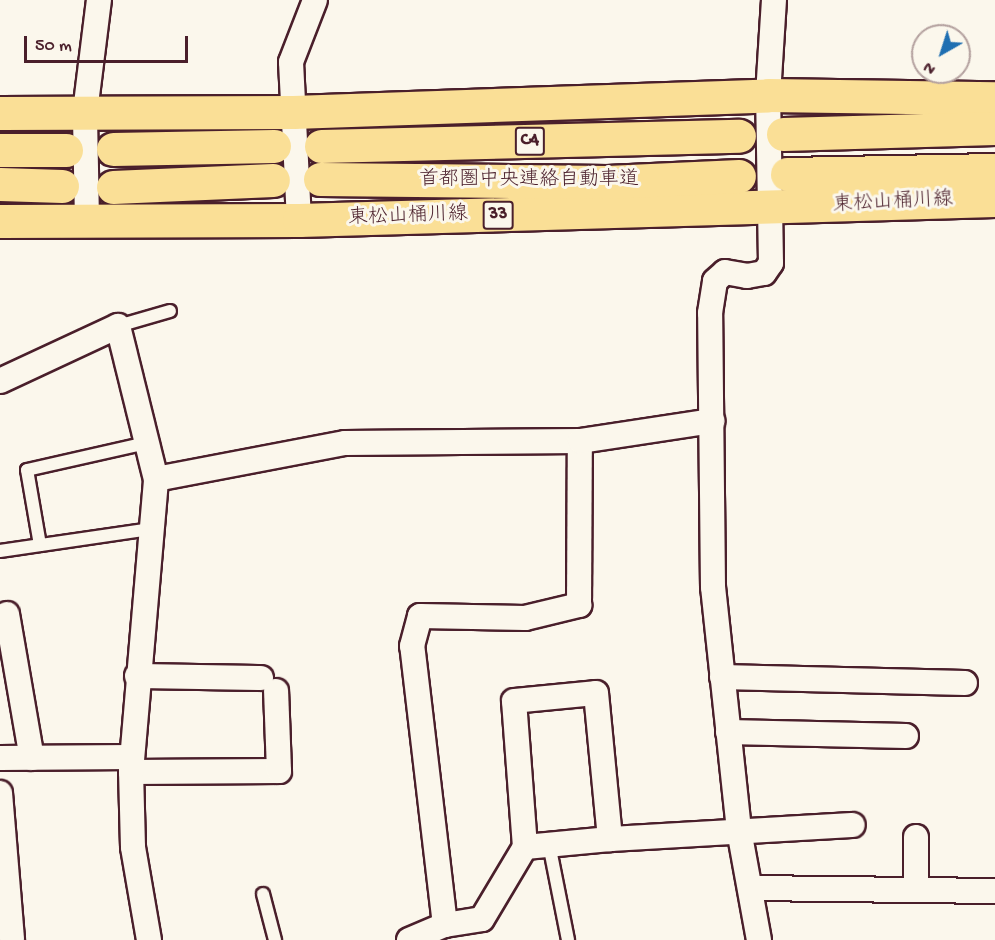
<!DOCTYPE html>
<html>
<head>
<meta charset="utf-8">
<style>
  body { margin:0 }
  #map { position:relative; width:995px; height:940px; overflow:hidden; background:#fbf7ec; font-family:"Gochi Hand","Klee One",sans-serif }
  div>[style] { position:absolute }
  .roads { filter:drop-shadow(2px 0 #4a1f2b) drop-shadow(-2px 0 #4a1f2b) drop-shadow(0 2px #4a1f2b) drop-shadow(0 -2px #4a1f2b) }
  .lane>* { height:12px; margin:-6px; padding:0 6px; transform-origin:6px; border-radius:6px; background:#fbf7ec }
  .street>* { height:24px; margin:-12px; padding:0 12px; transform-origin:12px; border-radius:12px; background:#fbf7ec }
  .primary>* { height:33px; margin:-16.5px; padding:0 16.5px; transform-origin:16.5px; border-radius:16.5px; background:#fadf96 }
  .highway>* { height:33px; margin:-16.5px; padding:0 16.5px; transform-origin:16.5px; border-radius:16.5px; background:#fadf96 }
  span { translate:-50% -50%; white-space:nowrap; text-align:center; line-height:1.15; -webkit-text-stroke:6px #fbf7ec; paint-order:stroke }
  .shield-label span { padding:2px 4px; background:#fbf7ec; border:2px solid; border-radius:4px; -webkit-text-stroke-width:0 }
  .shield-label { font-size:18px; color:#4a1f2b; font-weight:700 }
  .street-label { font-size:20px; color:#4a1f2b }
  .north { position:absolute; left:911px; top:24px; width:60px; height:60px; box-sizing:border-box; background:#fbf7ec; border:2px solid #b4a19f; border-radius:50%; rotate:219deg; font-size:16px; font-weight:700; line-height:24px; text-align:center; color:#4a1f2b }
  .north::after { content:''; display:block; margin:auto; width:21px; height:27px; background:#1f6fb2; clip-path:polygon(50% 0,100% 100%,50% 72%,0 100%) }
  .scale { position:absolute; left:24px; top:36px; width:164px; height:27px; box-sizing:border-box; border:3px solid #4a1f2b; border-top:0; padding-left:8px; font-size:18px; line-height:21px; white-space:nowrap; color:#4a1f2b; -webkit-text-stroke:4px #fbf7ec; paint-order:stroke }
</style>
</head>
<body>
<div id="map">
  <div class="roads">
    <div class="lane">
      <div style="left:118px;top:326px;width:54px;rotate:-16.1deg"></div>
      <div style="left:40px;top:545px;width:76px;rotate:-99.8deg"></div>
      <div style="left:27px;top:470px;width:123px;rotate:-12.7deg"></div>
      <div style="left:0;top:551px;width:153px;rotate:-8.3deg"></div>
      <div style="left:549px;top:844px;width:98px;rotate:78.8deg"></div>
      <div style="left:263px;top:894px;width:48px;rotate:75.4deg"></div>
    </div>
    <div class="street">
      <div style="left:299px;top:220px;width:158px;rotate:-92.9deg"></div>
      <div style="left:291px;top:62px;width:66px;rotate:-68.8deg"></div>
      <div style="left:87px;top:221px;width:109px;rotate:-91.1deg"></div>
      <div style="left:85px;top:112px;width:113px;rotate:-82.9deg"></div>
      <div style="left:0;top:381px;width:130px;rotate:-25deg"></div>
      <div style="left:118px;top:326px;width:158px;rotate:76.1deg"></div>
      <div style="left:7px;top:614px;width:146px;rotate:80.2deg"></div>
      <div style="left:137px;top:676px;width:124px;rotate:0.9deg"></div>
      <div style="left:722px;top:677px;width:243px;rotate:1.4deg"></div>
      <div style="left:728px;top:732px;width:178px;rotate:1.3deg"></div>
      <div style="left:0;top:758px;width:132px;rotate:-0.4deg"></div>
      <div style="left:131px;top:772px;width:148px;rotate:-0.4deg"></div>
      <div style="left:279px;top:771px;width:80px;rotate:-92.1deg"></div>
      <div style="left:0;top:793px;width:147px;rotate:85.3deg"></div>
      <div style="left:916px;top:837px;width:52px;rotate:90deg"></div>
      <div style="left:610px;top:839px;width:243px;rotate:-3.3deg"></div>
      <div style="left:750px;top:888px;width:245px;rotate:0.7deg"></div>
      <div style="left:445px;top:925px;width:281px;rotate:-96.7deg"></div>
      <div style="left:412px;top:646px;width:31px;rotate:-75deg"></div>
      <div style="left:420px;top:616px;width:105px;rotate:1.1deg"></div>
      <div style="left:525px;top:618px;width:56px;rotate:-13.5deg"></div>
      <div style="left:579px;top:605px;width:164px;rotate:-89.7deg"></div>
      <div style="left:149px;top:940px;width:94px;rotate:-99.8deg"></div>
      <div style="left:133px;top:847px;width:75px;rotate:-91.5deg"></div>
      <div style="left:131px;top:772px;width:294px;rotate:-85.1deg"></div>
      <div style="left:156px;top:479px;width:192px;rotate:-10.8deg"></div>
      <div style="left:345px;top:443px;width:235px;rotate:-0.5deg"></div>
      <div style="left:580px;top:441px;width:134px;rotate:-8.6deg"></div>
      <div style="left:409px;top:940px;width:39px;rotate:-23deg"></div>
      <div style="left:445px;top:925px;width:37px;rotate:-9deg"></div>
      <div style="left:482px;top:919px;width:84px;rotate:-59.2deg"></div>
      <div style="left:525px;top:847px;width:146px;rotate:-94.3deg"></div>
      <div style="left:514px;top:701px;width:82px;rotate:-5.6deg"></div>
      <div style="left:596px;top:693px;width:147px;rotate:84.5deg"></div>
      <div style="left:610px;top:839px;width:85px;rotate:174.6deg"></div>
      <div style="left:759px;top:940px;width:112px;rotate:-100.3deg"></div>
      <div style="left:739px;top:830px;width:244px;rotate:-96.1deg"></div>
      <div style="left:713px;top:587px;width:274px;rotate:-90.6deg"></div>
      <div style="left:710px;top:313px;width:32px;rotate:-81deg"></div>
      <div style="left:715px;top:281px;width:13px;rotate:-42deg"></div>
      <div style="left:725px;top:272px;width:22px;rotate:10deg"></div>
      <div style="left:747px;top:276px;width:17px;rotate:-10deg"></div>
      <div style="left:764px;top:273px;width:12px;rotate:-55deg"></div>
      <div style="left:771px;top:263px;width:168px;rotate:-91deg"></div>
      <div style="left:768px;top:95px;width:95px;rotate:-86.4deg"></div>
    </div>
    <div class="primary">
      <div style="left:0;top:113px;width:293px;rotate:-0.2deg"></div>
      <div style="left:293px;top:112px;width:475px;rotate:-2deg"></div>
      <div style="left:768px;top:95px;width:227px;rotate:0.8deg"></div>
      <div style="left:0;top:221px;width:299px;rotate:-0.2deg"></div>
      <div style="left:299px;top:220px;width:696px;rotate:-1.65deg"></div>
    </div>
    <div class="highway">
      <div style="left:783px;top:134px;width:212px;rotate:-1.6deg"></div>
      <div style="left:321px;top:146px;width:418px;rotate:-1.4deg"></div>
      <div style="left:113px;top:149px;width:161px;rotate:-1.1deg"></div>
      <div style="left:0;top:150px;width:66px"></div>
      <div style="left:787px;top:174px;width:208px;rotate:-1.1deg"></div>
      <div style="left:320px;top:179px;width:287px;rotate:0.6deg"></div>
      <div style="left:607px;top:182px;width:132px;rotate:-2.6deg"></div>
      <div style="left:0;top:184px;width:62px;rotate:1.8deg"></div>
      <div style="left:113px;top:187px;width:160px;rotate:-2.5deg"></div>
    </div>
  </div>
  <div class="shield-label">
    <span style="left:530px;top:141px">C4</span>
    <span style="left:498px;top:215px">33</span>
  </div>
  <div class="street-label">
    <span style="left:529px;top:180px">首都圏中央連絡自動車道</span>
    <span style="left:893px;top:203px;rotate:-3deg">東松山桶川線</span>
    <span style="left:408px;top:217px;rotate:-2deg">東松山桶川線</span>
  </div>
  <div class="north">N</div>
  <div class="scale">50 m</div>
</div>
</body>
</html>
